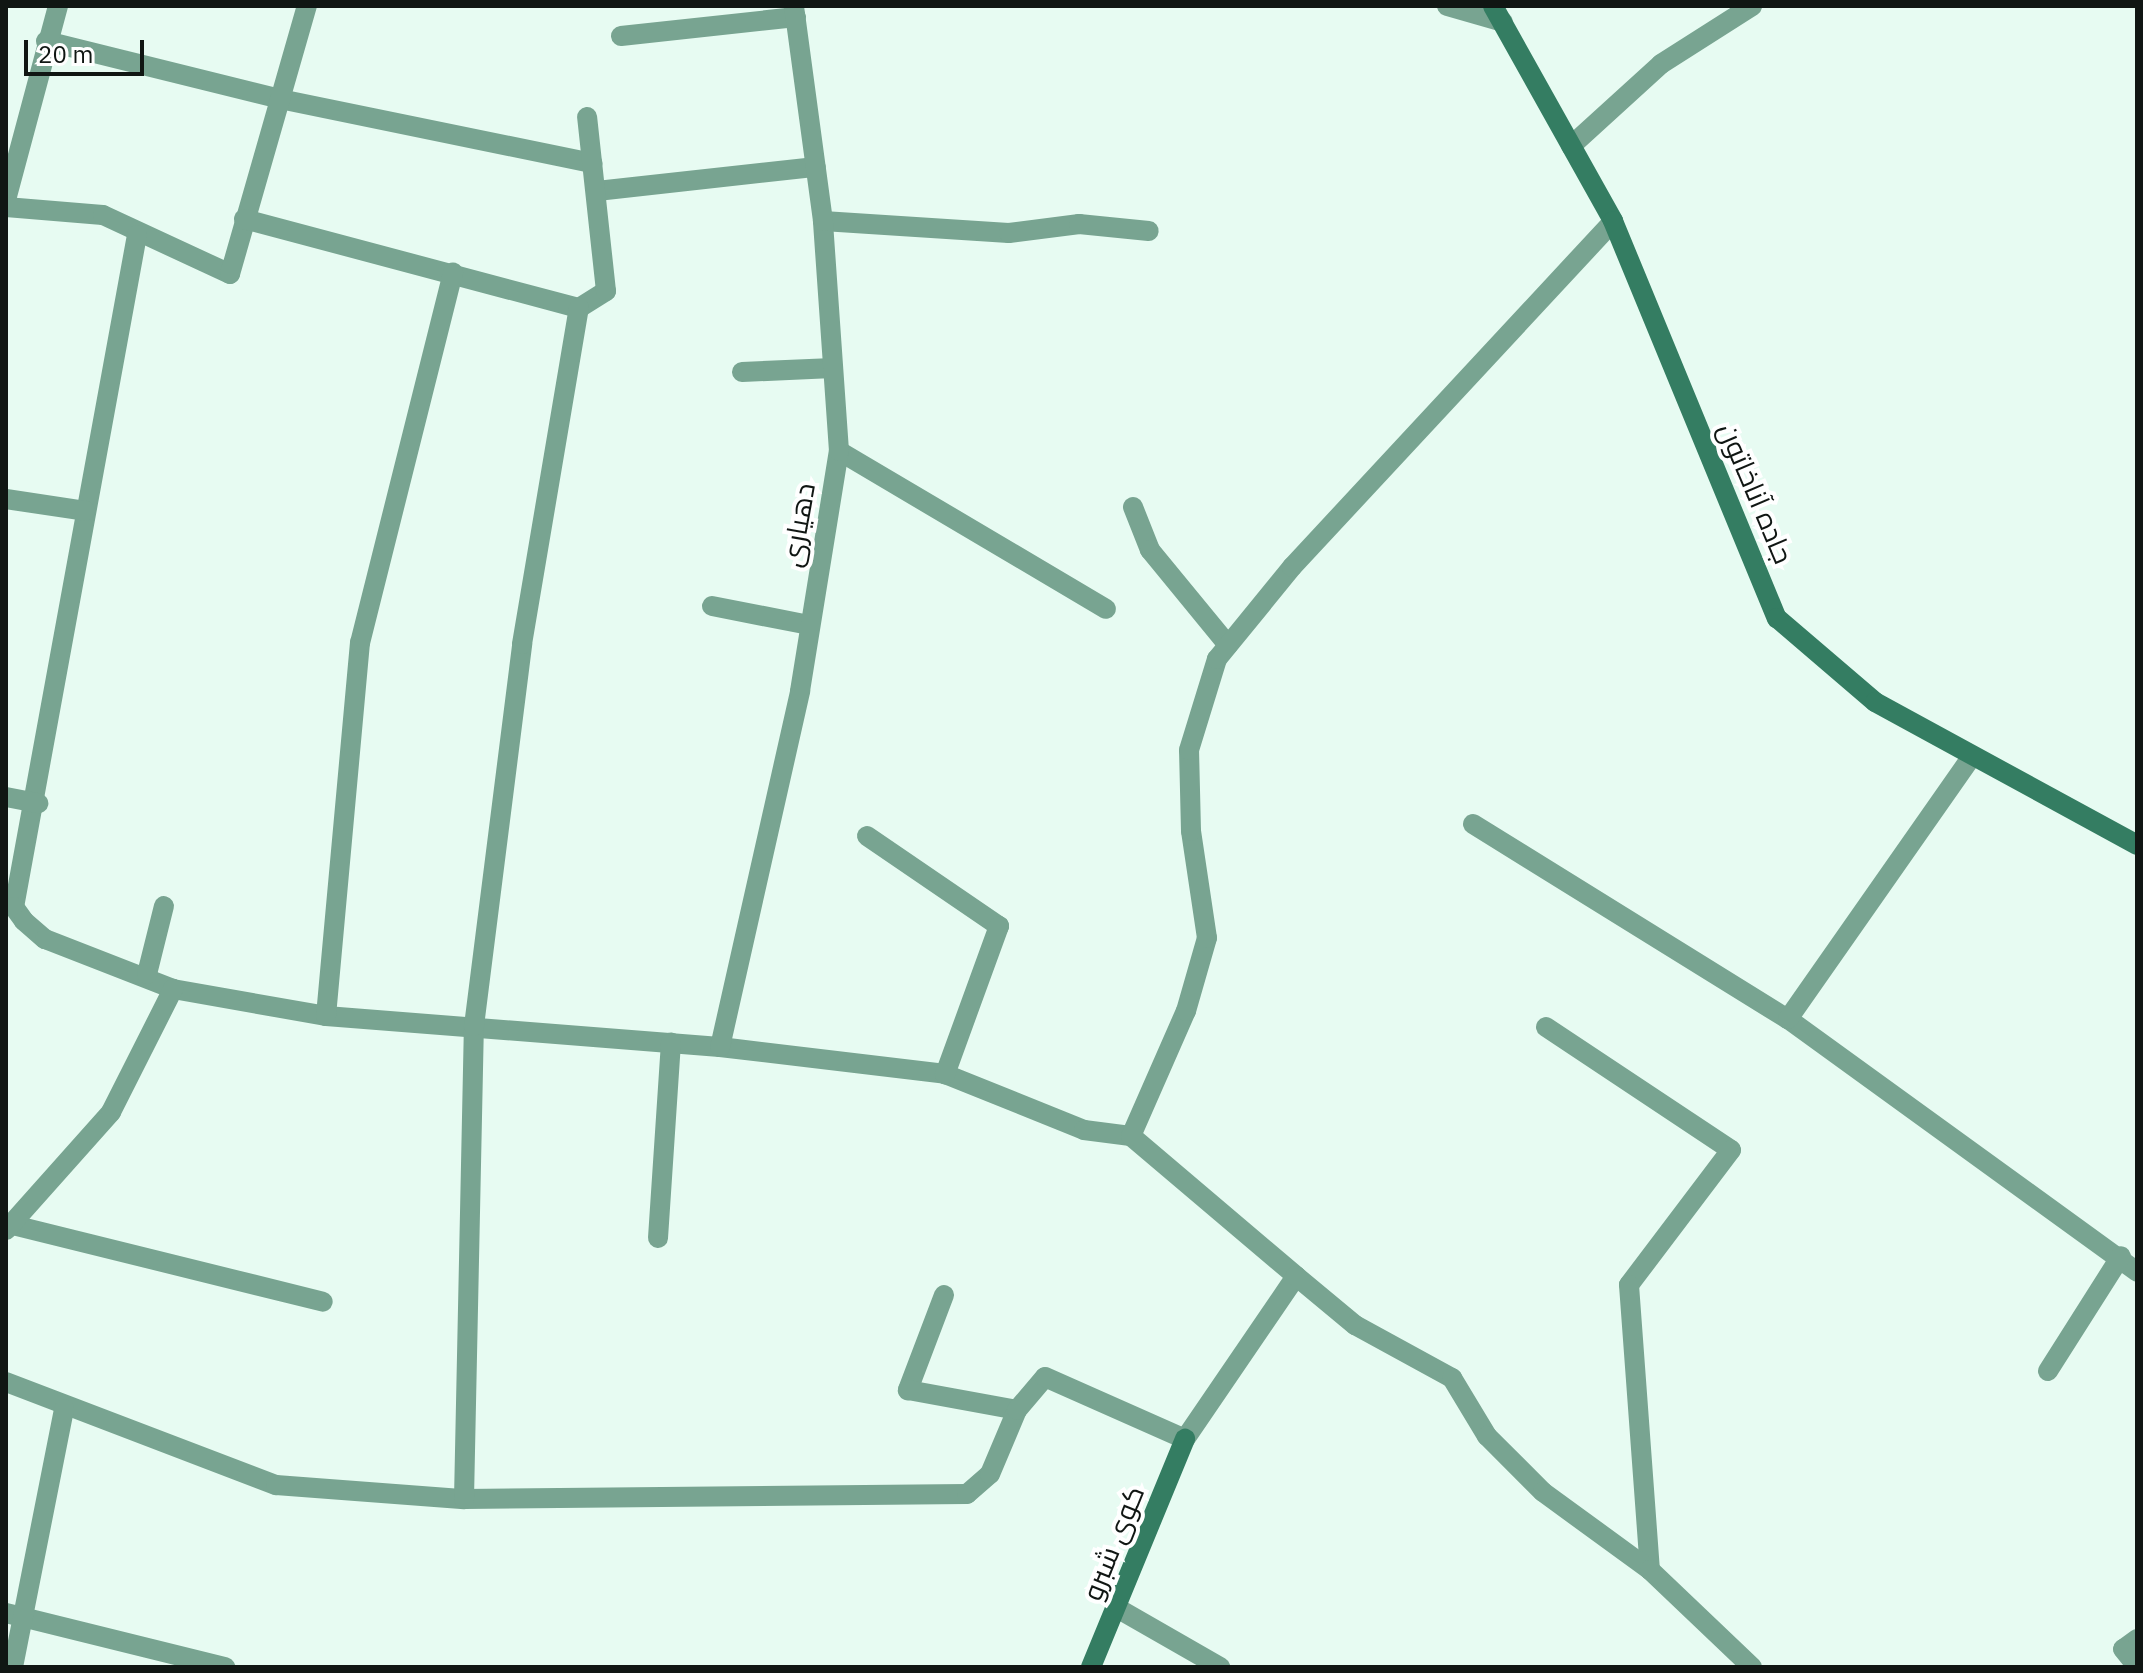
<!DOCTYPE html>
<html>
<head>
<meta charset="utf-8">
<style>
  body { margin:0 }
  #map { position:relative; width:2143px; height:1673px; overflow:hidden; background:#e7fbf2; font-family:"IBM Plex Sans",Cairo,sans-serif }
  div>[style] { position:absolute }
  .street>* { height:20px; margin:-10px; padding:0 10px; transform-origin:10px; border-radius:10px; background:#78a491 }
  .secondary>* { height:20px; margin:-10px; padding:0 10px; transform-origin:10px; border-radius:10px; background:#347d62 }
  span { translate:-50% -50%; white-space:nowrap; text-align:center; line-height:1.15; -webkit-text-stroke:8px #fff; paint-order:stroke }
  .street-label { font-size:28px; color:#101613 }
  .frame { position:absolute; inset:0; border:8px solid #101613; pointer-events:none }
  .scale { position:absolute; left:24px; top:40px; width:120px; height:36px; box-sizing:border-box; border:4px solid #101613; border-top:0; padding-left:10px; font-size:24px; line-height:28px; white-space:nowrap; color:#101613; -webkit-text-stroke:6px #fff; paint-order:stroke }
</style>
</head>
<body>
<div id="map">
  <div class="street">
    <div style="left:1447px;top:6px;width:58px;rotate:15.9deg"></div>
    <div style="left:621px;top:36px;width:176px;rotate:-6.2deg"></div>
    <div style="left:46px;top:41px;width:241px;rotate:13.9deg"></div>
    <div style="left:280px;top:99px;width:319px;rotate:11.6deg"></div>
    <div style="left:1571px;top:146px;width:122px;rotate:-42.3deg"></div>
    <div style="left:1661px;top:64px;width:108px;rotate:-32.5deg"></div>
    <div style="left:597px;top:191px;width:220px;rotate:-6.3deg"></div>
    <div style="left:6px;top:200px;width:201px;rotate:-75deg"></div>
    <div style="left:6px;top:207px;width:97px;rotate:4.7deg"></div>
    <div style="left:103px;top:215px;width:140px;rotate:24.9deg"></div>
    <div style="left:230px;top:274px;width:279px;rotate:-74deg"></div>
    <div style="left:244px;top:219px;width:347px;rotate:14.9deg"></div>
    <div style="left:579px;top:308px;width:32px;rotate:-32deg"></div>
    <div style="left:606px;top:291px;width:175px;rotate:-96.2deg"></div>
    <div style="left:823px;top:221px;width:186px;rotate:3.7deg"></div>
    <div style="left:1009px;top:233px;width:71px;rotate:-7.3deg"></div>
    <div style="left:1079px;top:224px;width:70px;rotate:5.7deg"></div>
    <div style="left:137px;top:235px;width:683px;rotate:100.37deg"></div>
    <div style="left:14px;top:907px;width:17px;rotate:54deg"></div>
    <div style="left:24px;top:921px;width:28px;rotate:41deg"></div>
    <div style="left:45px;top:939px;width:137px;rotate:21.3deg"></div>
    <div style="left:173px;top:989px;width:155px;rotate:10deg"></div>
    <div style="left:326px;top:1016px;width:395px;rotate:4.5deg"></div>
    <div style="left:720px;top:1047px;width:227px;rotate:6.8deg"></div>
    <div style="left:945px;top:1074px;width:150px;rotate:21.9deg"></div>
    <div style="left:1084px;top:1130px;width:47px;rotate:7.3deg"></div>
    <div style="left:1131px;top:1136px;width:216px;rotate:40.3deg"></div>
    <div style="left:742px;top:372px;width:91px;rotate:-2.5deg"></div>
    <div style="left:839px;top:451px;width:310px;rotate:30.6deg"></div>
    <div style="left:6px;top:499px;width:80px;rotate:8.6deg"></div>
    <div style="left:1133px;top:507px;width:46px;rotate:68.4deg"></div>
    <div style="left:1150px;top:550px;width:123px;rotate:50.6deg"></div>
    <div style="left:712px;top:606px;width:99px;rotate:11.1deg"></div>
    <div style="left:6px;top:797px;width:33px;rotate:11deg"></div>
    <div style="left:1473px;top:824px;width:370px;rotate:31.8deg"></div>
    <div style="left:1788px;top:1019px;width:431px;rotate:35.9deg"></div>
    <div style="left:867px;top:836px;width:160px;rotate:34.3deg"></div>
    <div style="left:999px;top:926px;width:158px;rotate:110deg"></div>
    <div style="left:147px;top:974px;width:70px;rotate:-76deg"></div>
    <div style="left:326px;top:1016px;width:375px;rotate:-84.8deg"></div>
    <div style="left:360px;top:643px;width:382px;rotate:-75.9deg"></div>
    <div style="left:1788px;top:1019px;width:317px;rotate:-55deg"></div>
    <div style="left:1546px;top:1027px;width:222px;rotate:33.6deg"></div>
    <div style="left:1731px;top:1150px;width:169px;rotate:127.1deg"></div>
    <div style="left:1629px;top:1285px;width:286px;rotate:85.8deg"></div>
    <div style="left:720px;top:1047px;width:365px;rotate:-77.3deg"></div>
    <div style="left:800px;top:691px;width:243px;rotate:-80.8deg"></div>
    <div style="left:839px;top:451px;width:231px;rotate:-94deg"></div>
    <div style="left:823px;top:221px;width:217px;rotate:-97.7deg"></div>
    <div style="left:1131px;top:1136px;width:137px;rotate:-66.3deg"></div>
    <div style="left:1186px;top:1011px;width:76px;rotate:-74deg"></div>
    <div style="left:1207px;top:938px;width:108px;rotate:-98.5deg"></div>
    <div style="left:1191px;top:831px;width:81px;rotate:-91.4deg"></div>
    <div style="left:1189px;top:750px;width:95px;rotate:-72.9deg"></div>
    <div style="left:1217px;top:659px;width:119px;rotate:-50.8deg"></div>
    <div style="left:1292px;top:567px;width:472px;rotate:-47.1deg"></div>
    <div style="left:13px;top:1225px;width:319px;rotate:13.9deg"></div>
    <div style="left:6px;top:1230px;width:158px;rotate:-48.3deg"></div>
    <div style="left:111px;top:1112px;width:138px;rotate:-63.2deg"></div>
    <div style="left:658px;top:1238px;width:196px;rotate:-86.2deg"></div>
    <div style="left:944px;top:1295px;width:102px;rotate:110.8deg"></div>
    <div style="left:908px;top:1390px;width:111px;rotate:10.4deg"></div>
    <div style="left:2048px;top:1371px;width:136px;rotate:-57.6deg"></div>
    <div style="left:6px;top:1382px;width:289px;rotate:20.9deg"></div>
    <div style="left:276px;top:1485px;width:189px;rotate:4.3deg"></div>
    <div style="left:464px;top:1499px;width:503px;rotate:-0.57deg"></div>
    <div style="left:967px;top:1494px;width:30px;rotate:-41deg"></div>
    <div style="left:990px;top:1474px;width:69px;rotate:-67.1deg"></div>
    <div style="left:1017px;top:1410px;width:43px;rotate:-49.7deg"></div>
    <div style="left:1045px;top:1377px;width:153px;rotate:23.9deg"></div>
    <div style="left:1185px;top:1439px;width:197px;rotate:-55.7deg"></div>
    <div style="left:1296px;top:1276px;width:77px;rotate:39.7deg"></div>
    <div style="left:1355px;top:1325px;width:111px;rotate:28.7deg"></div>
    <div style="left:1452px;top:1378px;width:68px;rotate:58.9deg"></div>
    <div style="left:1487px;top:1436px;width:79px;rotate:45deg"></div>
    <div style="left:1543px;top:1492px;width:132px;rotate:36.1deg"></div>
    <div style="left:1650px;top:1570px;width:141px;rotate:43.6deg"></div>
    <div style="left:464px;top:1499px;width:473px;rotate:-88.8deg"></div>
    <div style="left:474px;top:1026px;width:385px;rotate:-82.8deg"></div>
    <div style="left:522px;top:644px;width:341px;rotate:-80.4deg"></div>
    <div style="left:1117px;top:1608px;width:119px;rotate:29.8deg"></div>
    <div style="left:6px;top:1613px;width:226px;rotate:13.9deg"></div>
    <div style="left:2137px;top:1639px;width:17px;rotate:144deg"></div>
    <div style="left:2123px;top:1649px;width:22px;rotate:51deg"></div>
    <div style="left:13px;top:1667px;width:263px;rotate:-78.8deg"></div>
  </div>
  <div class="secondary">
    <div style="left:1493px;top:6px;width:246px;rotate:60.8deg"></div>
    <div style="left:1613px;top:221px;width:430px;rotate:67.6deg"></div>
    <div style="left:1777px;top:618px;width:129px;rotate:40.6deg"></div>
    <div style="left:1875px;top:702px;width:298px;rotate:28.6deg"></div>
    <div style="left:1091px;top:1667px;width:247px;rotate:-67.6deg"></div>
  </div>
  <div class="street-label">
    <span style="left:1756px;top:493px;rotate:67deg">جاده آناخاتون</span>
    <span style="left:798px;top:525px;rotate:-80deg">دهیاری</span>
    <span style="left:1113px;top:1543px;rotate:-68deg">کوی شبرو</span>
  </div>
  <div class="frame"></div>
  <div class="scale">20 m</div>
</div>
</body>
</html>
